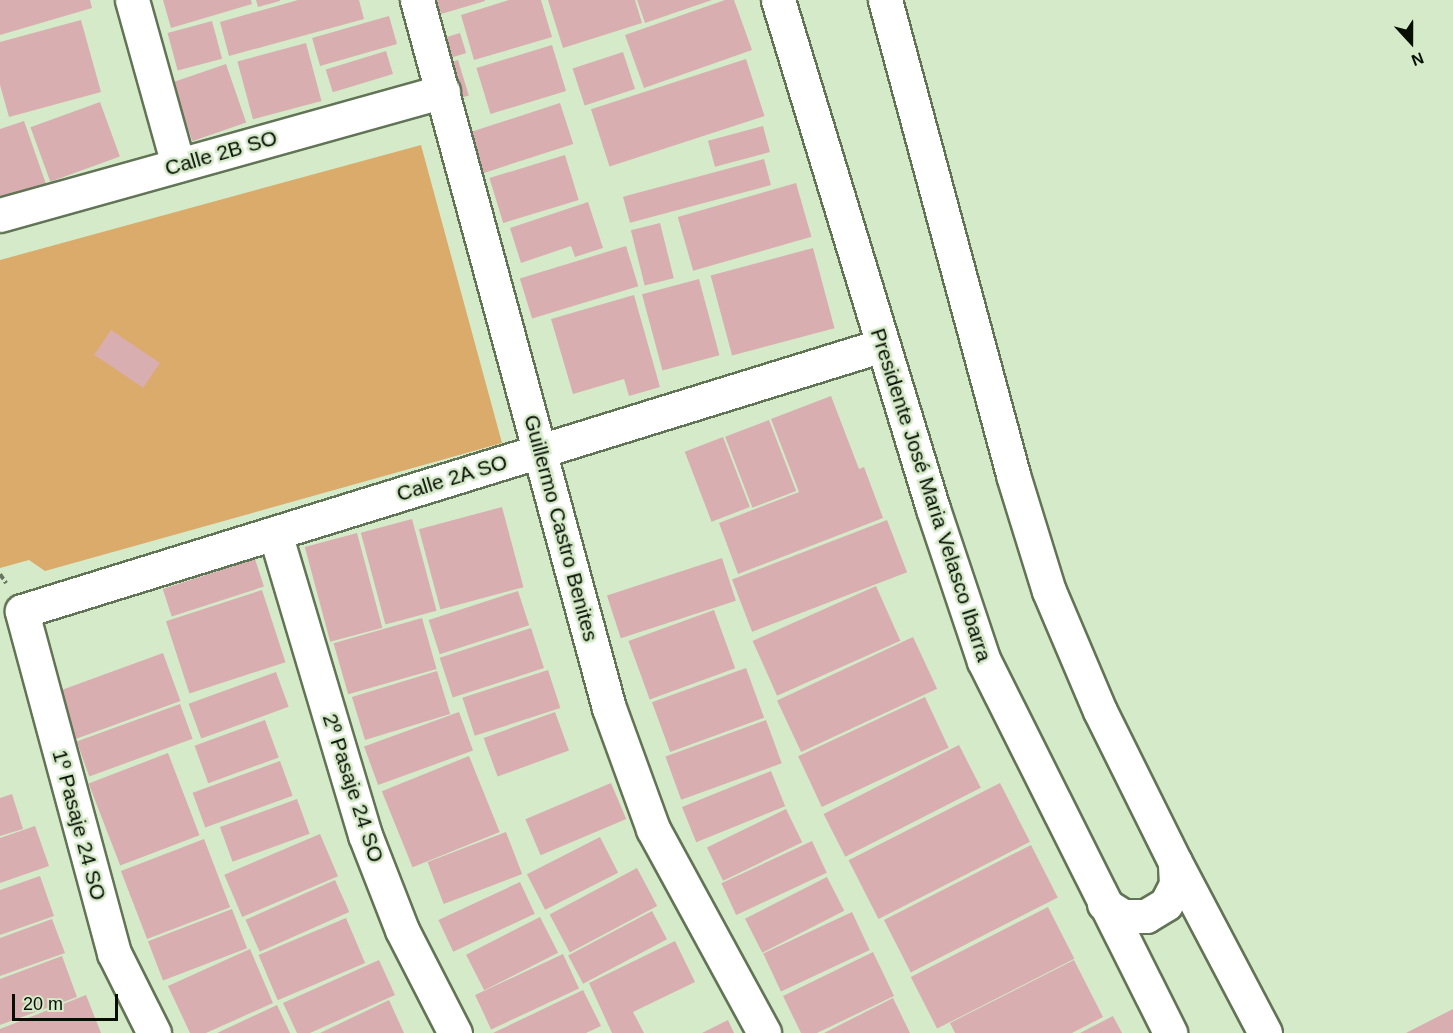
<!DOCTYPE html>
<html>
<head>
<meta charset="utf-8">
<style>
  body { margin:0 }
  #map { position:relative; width:1453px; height:1033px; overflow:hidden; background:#d5eac8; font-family:Helvetica,sans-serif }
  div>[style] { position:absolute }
  .green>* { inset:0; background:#dbab6c }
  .building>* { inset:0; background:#d9aeb1; transform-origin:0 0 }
  .path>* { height:4px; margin-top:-2px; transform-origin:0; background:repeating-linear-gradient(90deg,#697661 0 6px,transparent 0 9px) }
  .roads { filter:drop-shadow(2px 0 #627456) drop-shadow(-2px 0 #627456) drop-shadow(0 2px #627456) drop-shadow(0 -2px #627456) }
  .minor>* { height:33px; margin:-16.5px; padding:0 16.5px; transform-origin:16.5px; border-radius:16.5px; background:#fff }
  .major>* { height:33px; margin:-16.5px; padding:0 16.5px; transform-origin:16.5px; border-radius:16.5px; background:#fff }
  span { translate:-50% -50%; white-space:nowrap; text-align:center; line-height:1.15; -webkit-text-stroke:5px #d5eac8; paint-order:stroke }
  .street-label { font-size:21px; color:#070e04 }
  .north { position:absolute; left:1381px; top:12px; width:60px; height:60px; -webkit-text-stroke:4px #d5eac8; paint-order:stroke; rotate:159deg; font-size:16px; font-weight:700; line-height:24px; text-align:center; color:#070e04 }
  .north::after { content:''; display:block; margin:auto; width:21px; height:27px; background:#070e04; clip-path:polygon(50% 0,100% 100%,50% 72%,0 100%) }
  .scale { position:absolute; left:12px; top:994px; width:106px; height:27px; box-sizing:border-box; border:3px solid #070e04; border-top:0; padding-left:8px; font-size:18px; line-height:21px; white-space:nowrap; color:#070e04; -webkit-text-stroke:4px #d5eac8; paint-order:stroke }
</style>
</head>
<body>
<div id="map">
  <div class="green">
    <div style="clip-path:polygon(421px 145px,502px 443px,45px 571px,29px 560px,0 568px,0 260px)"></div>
  </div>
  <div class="building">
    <div style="clip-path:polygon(0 0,90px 0,92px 8px,0 35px)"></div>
    <div style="clip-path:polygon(163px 0,251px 0,252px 4px,171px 28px)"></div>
    <div style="clip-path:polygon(256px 0,280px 0,280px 1px,258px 7px)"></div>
    <div style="clip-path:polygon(298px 0,359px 0,364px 19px,229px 56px,220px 22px)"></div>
    <div style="clip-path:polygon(436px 0,485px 0,485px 1px,441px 14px)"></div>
    <div style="clip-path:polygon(509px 0,541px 0,552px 37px,474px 60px,461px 15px)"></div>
    <div style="clip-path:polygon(548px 0,635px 0,642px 23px,563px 48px)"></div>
    <div style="clip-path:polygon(637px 0,712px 0,645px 23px)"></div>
    <div style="clip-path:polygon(725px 0,734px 0,752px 50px,644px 88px,625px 35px)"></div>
    <div style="left:389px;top:16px;width:29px;height:80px;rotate:74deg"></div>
    <div style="clip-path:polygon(81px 20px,101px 92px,9px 117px,0 85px,0 42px)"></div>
    <div style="left:212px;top:21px;width:39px;height:46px;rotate:75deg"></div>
    <div style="left:460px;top:33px;width:21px;height:26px;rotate:73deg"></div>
    <div style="left:306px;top:43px;width:60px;height:71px;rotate:75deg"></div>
    <div style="left:552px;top:45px;width:48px;height:79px;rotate:73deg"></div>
    <div style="left:386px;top:51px;width:24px;height:63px;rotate:73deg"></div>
    <div style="left:623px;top:52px;width:39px;height:53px;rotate:72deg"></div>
    <div style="left:746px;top:59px;width:60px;height:163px;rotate:72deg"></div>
    <div style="left:458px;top:60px;width:37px;height:16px;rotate:73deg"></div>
    <div style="left:226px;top:64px;width:62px;height:57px;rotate:71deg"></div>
    <div style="left:100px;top:102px;width:58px;height:74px;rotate:70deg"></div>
    <div style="left:560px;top:103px;width:43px;height:98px;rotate:72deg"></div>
    <div style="clip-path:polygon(24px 121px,46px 184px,0 200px,0 129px)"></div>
    <div style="left:763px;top:126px;width:27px;height:57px;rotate:75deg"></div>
    <div style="left:565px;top:155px;width:47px;height:79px;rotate:73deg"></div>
    <div style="left:764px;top:159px;width:27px;height:146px;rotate:75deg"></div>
    <div style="left:796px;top:183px;width:56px;height:123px;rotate:74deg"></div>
    <div style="clip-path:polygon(588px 202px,603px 248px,575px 257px,571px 246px,521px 263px,510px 228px)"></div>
    <div style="left:660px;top:223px;width:57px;height:30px;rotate:76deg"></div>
    <div style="left:626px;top:246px;width:42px;height:111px;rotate:73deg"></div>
    <div style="left:813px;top:248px;width:83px;height:106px;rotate:75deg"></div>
    <div style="left:699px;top:279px;width:79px;height:59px;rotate:75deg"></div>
    <div style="clip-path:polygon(634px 295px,660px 387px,629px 396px,624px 379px,573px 394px,551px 319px)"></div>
    <div style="left:111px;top:330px;width:59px;height:30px;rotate:34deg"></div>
    <div style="clip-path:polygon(831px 396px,859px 469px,864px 467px,883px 518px,738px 574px,719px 523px,799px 492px,771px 419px)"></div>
    <div style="left:769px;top:420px;width:76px;height:47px;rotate:69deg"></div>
    <div style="left:723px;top:437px;width:75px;height:41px;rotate:69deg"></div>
    <div style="left:502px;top:507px;width:83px;height:86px;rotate:75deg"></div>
    <div style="left:412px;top:519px;width:95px;height:53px;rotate:75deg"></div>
    <div style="left:887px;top:520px;width:56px;height:166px;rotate:69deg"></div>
    <div style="left:357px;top:533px;width:98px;height:54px;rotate:75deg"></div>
    <div style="left:722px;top:558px;width:45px;height:121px;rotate:72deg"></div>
    <div style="left:255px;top:559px;width:29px;height:97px;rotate:72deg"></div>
    <div style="left:876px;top:586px;width:60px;height:135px;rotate:66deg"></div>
    <div style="left:262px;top:590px;width:76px;height:101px;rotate:72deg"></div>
    <div style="left:518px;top:591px;width:36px;height:94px;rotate:72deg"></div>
    <div style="left:714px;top:610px;width:62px;height:91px;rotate:70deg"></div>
    <div style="left:422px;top:618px;width:53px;height:92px;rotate:74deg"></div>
    <div style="left:531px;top:628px;width:42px;height:96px;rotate:72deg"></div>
    <div style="left:913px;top:637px;width:57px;height:150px;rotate:65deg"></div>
    <div style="left:163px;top:653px;width:51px;height:113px;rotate:70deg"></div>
    <div style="left:746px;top:668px;width:53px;height:100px;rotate:70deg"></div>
    <div style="left:548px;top:670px;width:40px;height:90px;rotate:72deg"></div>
    <div style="left:437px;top:671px;width:45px;height:89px;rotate:73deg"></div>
    <div style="left:276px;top:672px;width:37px;height:93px;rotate:70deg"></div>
    <div style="left:925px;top:697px;width:56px;height:140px;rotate:65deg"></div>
    <div style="left:180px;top:704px;width:37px;height:110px;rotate:70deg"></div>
    <div style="left:459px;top:712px;width:41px;height:101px;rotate:70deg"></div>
    <div style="left:555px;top:712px;width:41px;height:76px;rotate:70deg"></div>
    <div style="left:265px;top:720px;width:40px;height:75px;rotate:70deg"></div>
    <div style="left:766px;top:720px;width:46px;height:107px;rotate:70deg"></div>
    <div style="left:959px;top:745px;width:48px;height:152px;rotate:63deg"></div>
    <div style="left:168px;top:753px;width:88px;height:85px;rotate:69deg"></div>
    <div style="left:469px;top:756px;width:82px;height:94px;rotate:68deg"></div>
    <div style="left:280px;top:761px;width:37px;height:93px;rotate:70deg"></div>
    <div style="left:771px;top:771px;width:38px;height:96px;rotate:68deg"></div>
    <div style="left:611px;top:783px;width:39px;height:93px;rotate:67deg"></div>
    <div style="left:1000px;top:783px;width:66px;height:170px;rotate:63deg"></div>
    <div style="clip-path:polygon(12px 794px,23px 829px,0 836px,0 798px)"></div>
    <div style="left:297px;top:799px;width:37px;height:82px;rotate:70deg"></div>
    <div style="left:786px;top:809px;width:37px;height:88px;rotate:64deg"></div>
    <div style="clip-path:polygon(35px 826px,49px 866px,0 883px,0 838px)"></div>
    <div style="left:506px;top:832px;width:45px;height:84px;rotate:69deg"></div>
    <div style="left:320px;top:834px;width:46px;height:104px;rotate:67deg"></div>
    <div style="left:600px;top:837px;width:40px;height:82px;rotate:63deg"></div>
    <div style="left:204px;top:839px;width:73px;height:89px;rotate:69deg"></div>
    <div style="left:812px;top:841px;width:35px;height:100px;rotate:65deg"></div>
    <div style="left:1031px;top:845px;width:59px;height:165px;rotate:63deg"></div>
    <div style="left:637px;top:868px;width:43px;height:99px;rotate:62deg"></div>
    <div style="clip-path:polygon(40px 876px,54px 916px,0 935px,0 890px)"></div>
    <div style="left:827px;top:877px;width:38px;height:92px;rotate:63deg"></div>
    <div style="left:335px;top:880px;width:35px;height:98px;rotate:66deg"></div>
    <div style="left:520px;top:882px;width:35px;height:90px;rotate:65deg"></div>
    <div style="left:1048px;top:907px;width:58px;height:154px;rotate:63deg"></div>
    <div style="left:232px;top:909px;width:42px;height:90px;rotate:69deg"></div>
    <div style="left:652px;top:911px;width:32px;height:95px;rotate:62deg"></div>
    <div style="left:852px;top:912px;width:42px;height:98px;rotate:65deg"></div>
    <div style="left:540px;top:917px;width:40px;height:83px;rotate:63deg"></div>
    <div style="left:346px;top:918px;width:49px;height:95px;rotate:67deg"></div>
    <div style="clip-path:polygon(52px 919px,65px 953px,0 976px,0 938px)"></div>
    <div style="clip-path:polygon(675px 941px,695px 982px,633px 1012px,644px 1033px,612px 1033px,589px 983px)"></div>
    <div style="clip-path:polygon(250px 949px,273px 1003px,206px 1033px,190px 1033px,168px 986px)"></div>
    <div style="clip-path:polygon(873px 952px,894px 996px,817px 1033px,801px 1033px,783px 996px)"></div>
    <div style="left:563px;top:954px;width:38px;height:97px;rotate:65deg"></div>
    <div style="clip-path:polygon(62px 956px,77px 997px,0 1025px,0 979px)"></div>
    <div style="clip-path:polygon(379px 960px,395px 995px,310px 1033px,297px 1033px,283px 1003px)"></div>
    <div style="clip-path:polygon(1074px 960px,1103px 1017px,1072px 1033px,955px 1033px,950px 1023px)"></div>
    <div style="clip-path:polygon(583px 990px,601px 1026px,586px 1033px,493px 1033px)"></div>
    <div style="clip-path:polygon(86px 995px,101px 1033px,0 1033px,0 1029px)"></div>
    <div style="clip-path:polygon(893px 998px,910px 1033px,824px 1033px)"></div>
    <div style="clip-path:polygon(389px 1000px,404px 1033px,320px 1033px)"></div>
    <div style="clip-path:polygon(277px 1005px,290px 1033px,217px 1033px)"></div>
    <div style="clip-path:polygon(1453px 1009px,1453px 1033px,1406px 1033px)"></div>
    <div style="clip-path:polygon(1113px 1016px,1122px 1033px,1080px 1033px)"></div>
    <div style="clip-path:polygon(728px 1020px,734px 1033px,702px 1033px)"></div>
  </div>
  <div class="path">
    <div style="left:0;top:574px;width:11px;rotate:56deg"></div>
  </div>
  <div class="roads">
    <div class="minor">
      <div style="left:132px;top:0;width:171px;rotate:74.4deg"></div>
      <div style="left:417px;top:0;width:734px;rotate:74.83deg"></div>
      <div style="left:609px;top:708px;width:129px;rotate:70deg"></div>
      <div style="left:653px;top:829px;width:232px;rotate:61.4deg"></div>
      <div style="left:0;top:215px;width:460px;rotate:-15.6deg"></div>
      <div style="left:275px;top:533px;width:315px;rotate:73.4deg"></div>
      <div style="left:365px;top:835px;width:102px;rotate:68.7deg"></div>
      <div style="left:402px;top:930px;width:116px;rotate:62.8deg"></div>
      <div style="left:154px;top:1033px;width:89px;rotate:-116.6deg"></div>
      <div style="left:114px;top:953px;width:354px;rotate:-105.1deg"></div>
      <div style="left:22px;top:611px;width:901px;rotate:-17.17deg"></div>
    </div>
    <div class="major">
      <div style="left:778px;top:0;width:532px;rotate:73.06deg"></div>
      <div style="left:933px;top:509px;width:160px;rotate:71.5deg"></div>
      <div style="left:984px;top:661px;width:416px;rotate:63.4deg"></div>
      <div style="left:885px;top:0;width:492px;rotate:74.9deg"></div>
      <div style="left:1013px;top:475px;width:121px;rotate:72.8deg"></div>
      <div style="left:1049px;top:591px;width:130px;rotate:67deg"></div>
      <div style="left:1100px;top:711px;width:169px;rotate:63.6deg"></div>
      <div style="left:1175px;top:862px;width:193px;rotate:62.2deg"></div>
      <div style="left:1104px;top:904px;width:22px;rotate:32deg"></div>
      <div style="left:1123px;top:916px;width:23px"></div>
      <div style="left:1146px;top:916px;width:23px;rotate:-31deg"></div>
      <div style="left:1166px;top:904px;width:22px;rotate:-63deg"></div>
      <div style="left:1176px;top:884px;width:22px;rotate:-93deg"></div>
    </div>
  </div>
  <div class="street-label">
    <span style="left:221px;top:153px;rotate:-16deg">Calle 2B SO</span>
    <span style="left:452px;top:478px;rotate:-17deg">Calle 2A SO</span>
    <span style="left:931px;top:495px;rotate:72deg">Presidente José Maria Velasco Ibarra</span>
    <span style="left:561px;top:528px;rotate:75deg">Guillermo Castro Benites</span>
    <span style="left:353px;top:788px;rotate:72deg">2º Pasaje 24 SO</span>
    <span style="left:79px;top:825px;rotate:75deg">1º Pasaje 24 SO</span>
  </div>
  <div class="north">N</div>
  <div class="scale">20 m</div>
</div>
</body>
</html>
